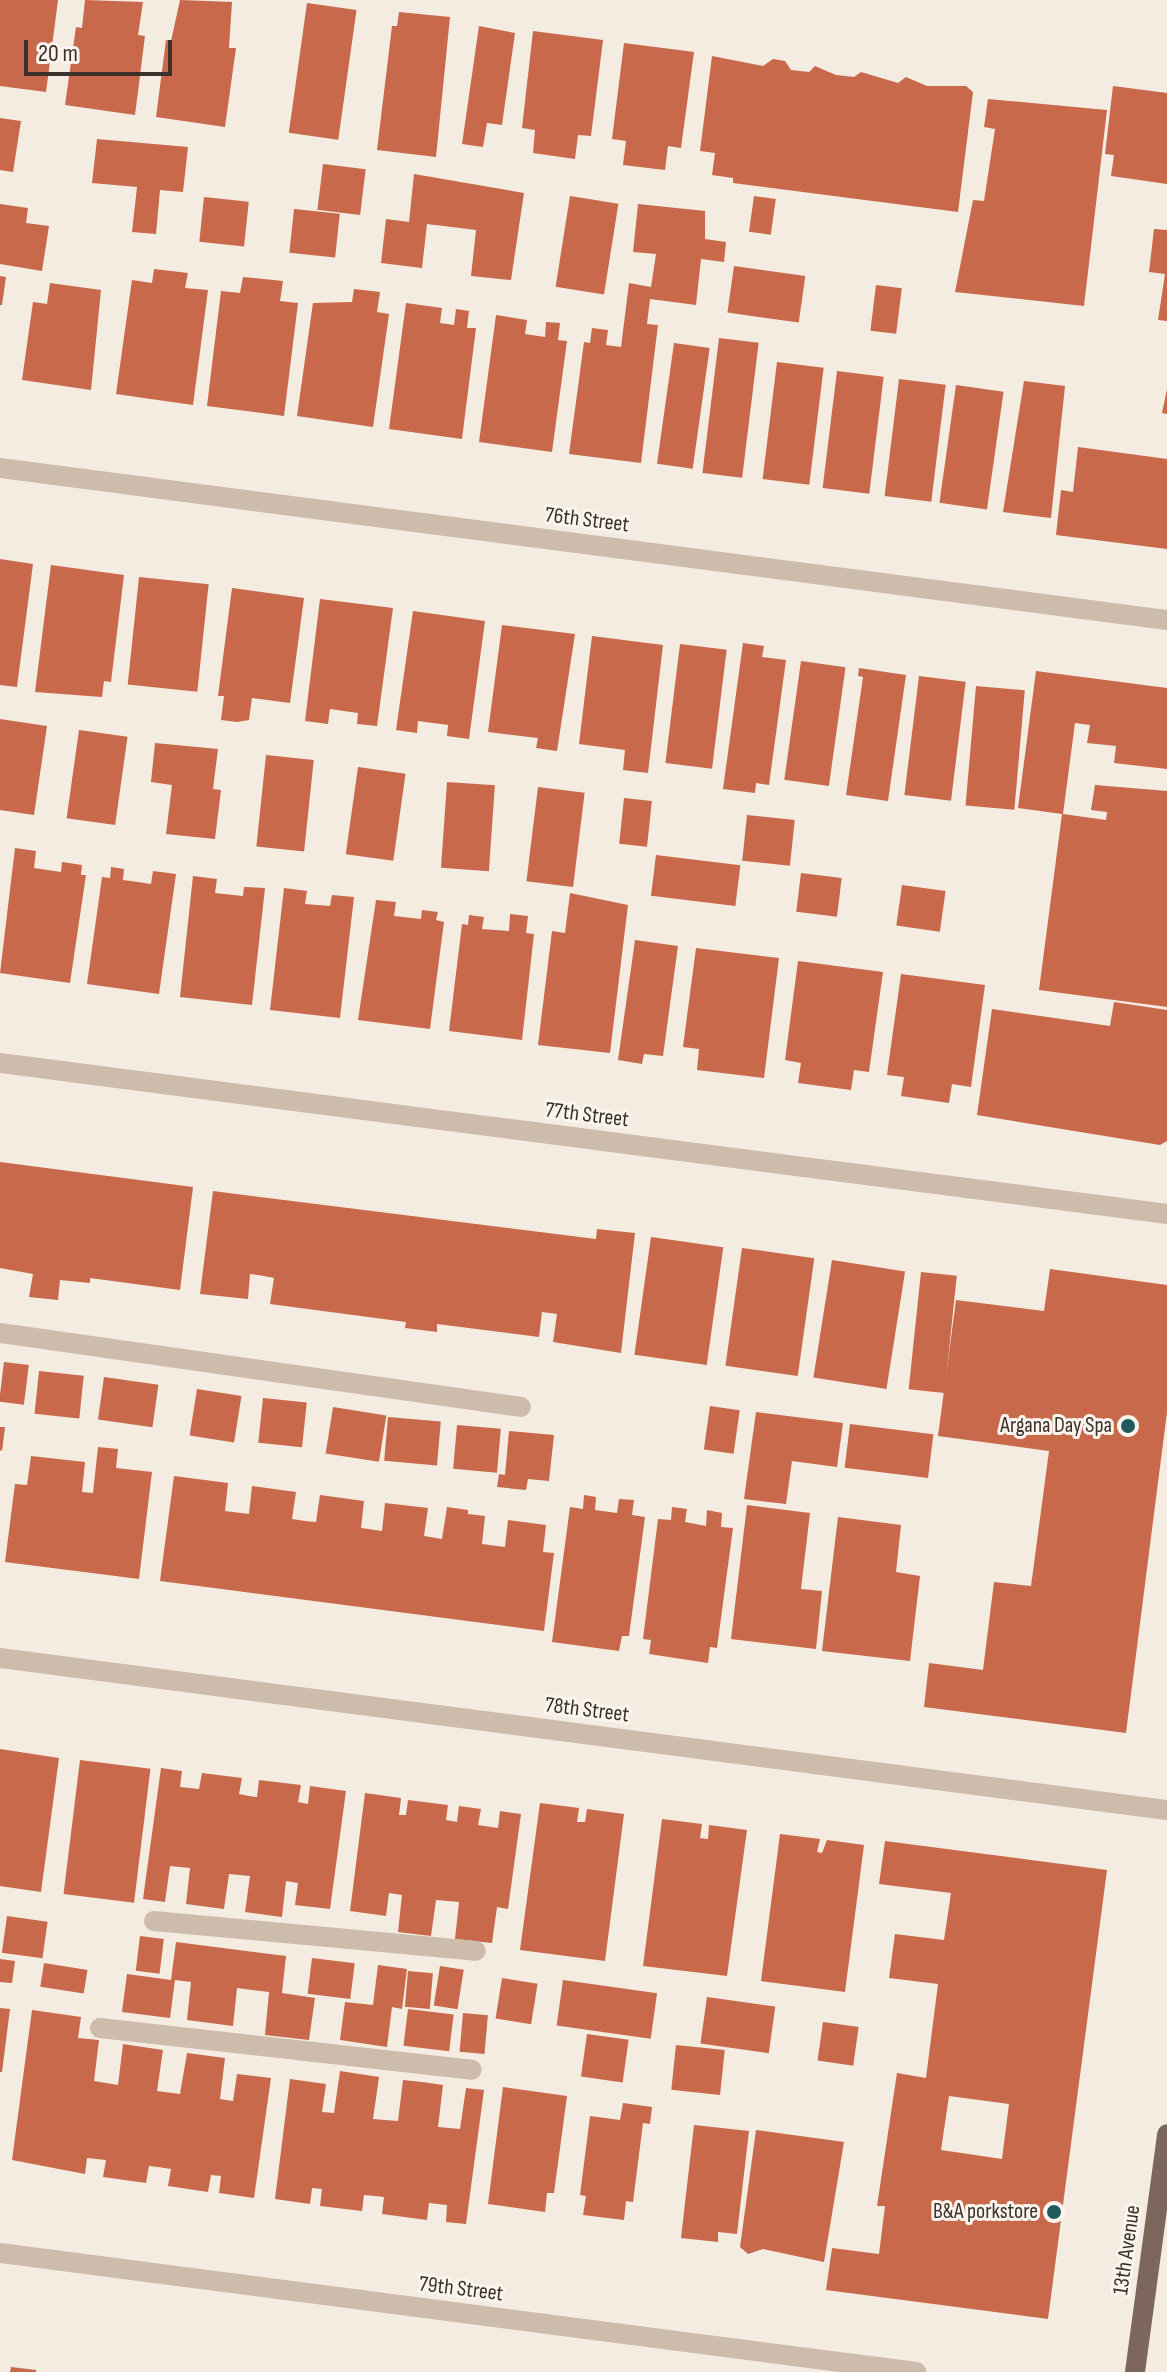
<!DOCTYPE html>
<html>
<head>
<meta charset="utf-8">
<style>
  body { margin:0 }
  #map { position:relative; width:1167px; height:2372px; overflow:hidden; background:#f4ebe1; font-family:"Sofia Sans Condensed",sans-serif }
  div>[style] { position:absolute }
  .building>* { inset:0; background:#c8694b; transform-origin:0 0 }
  .minor>* { height:20px; margin:-10px; padding:0 10px; transform-origin:10px; border-radius:10px; background:#cdbbac }
  .major>* { height:20px; margin:-10px; padding:0 10px; transform-origin:10px; border-radius:10px; background:#7d675c }
  .dots>* { width:22px; height:22px; translate:-50% -50%; box-sizing:border-box; border:4px solid #fbf5ee; border-radius:50% }
  span { translate:-50% -50%; white-space:nowrap; text-align:center; line-height:1.15; -webkit-text-stroke:6px #fbf5ee; paint-order:stroke }
  .street-label { font-size:22px; color:#3b302b }
  .poi-label { font-size:22px; color:#3b302b }
  .right { translate:-100% -50%; text-align:right }
  .scale { position:absolute; left:24px; top:40px; width:148px; height:36px; box-sizing:border-box; border:4px solid #3b302b; border-top:0; padding-left:10px; font-size:24px; line-height:28px; white-space:nowrap; color:#3b302b; -webkit-text-stroke:6px #fbf5ee; paint-order:stroke }
</style>
</head>
<body>
<div id="map">
  <div class="building">
    <div style="clip-path:polygon(0 0,58px 0,46px 92px,0 86px)"></div>
    <div style="clip-path:polygon(85px 0,143px 2px,138px 35px,145px 36px,135px 115px,65px 105px,76px 27px,82px 28px)"></div>
    <div style="clip-path:polygon(180px 0,232px 2px,229px 48px,236px 48px,225px 127px,156px 117px,166px 40px,171px 41px)"></div>
    <div style="left:307px;top:3px;width:50px;height:131px;rotate:8deg"></div>
    <div style="clip-path:polygon(399px 12px,450px 17px,436px 157px,377px 150px,392px 26px,397px 26px)"></div>
    <div style="clip-path:polygon(479px 26px,515px 33px,502px 125px,487px 123px,483px 147px,462px 144px)"></div>
    <div style="clip-path:polygon(533px 31px,603px 40px,591px 136px,578px 135px,575px 159px,533px 153px,535px 130px,522px 128px)"></div>
    <div style="clip-path:polygon(624px 43px,694px 52px,681px 148px,668px 146px,665px 170px,623px 165px,626px 141px,612px 139px)"></div>
    <div style="clip-path:polygon(712px 56px,763px 66px,773px 59px,785px 61px,791px 70px,809px 72px,815px 66px,836px 75px,854px 77px,861px 72px,898px 83px,906px 77px,927px 86px,966px 86px,973px 92px,958px 212px,733px 183px,733px 178px,712px 175px,715px 153px,700px 151px)"></div>
    <div style="clip-path:polygon(1113px 86px,1167px 93px,1167px 184px,1111px 176px,1114px 155px,1105px 154px)"></div>
    <div style="clip-path:polygon(988px 99px,1107px 110px,1084px 306px,955px 292px,973px 200px,984px 201px,995px 129px,984px 127px)"></div>
    <div style="clip-path:polygon(0 118px,21px 121px,13px 172px,0 170px)"></div>
    <div style="clip-path:polygon(97px 139px,188px 147px,183px 192px,160px 190px,156px 234px,132px 232px,137px 187px,92px 183px)"></div>
    <div style="left:323px;top:164px;width:43px;height:46px;rotate:7deg"></div>
    <div style="clip-path:polygon(414px 174px,524px 193px,511px 280px,471px 276px,476px 230px,427px 224px,422px 268px,381px 263px,386px 219px,409px 222px)"></div>
    <div style="left:570px;top:196px;width:49px;height:92px;rotate:9deg"></div>
    <div style="left:754px;top:196px;width:22px;height:36px;rotate:8deg"></div>
    <div style="left:204px;top:197px;width:45px;height:45px;rotate:6deg"></div>
    <div style="clip-path:polygon(0 204px,28px 208px,26px 223px,49px 226px,42px 271px,0 264px)"></div>
    <div style="clip-path:polygon(638px 204px,705px 211px,705px 239px,726px 242px,724px 262px,701px 259px,696px 305px,650px 299px,647px 324px,658px 325px,641px 463px,569px 454px,584px 342px,590px 343px,592px 328px,608px 330px,606px 345px,621px 347px,629px 283px,651px 287px,656px 254px,633px 252px)"></div>
    <div style="left:294px;top:209px;width:46px;height:44px;rotate:6deg"></div>
    <div style="clip-path:polygon(1154px 229px,1167px 230px,1167px 321px,1158px 320px,1165px 274px,1149px 272px)"></div>
    <div style="left:734px;top:266px;width:72px;height:47px;rotate:8deg"></div>
    <div style="clip-path:polygon(154px 269px,188px 273px,185px 288px,208px 290px,193px 405px,116px 394px,132px 280px,152px 283px)"></div>
    <div style="clip-path:polygon(0 276px,6px 277px,2px 305px,0 305px)"></div>
    <div style="clip-path:polygon(243px 277px,283px 281px,280px 301px,298px 303px,284px 416px,207px 406px,221px 291px,240px 293px)"></div>
    <div style="clip-path:polygon(50px 283px,101px 290px,91px 390px,22px 380px,33px 302px,47px 304px)"></div>
    <div style="left:876px;top:285px;width:26px;height:46px;rotate:7deg"></div>
    <div style="clip-path:polygon(354px 289px,380px 292px,377px 312px,389px 314px,373px 427px,297px 416px,313px 303px,352px 302px)"></div>
    <div style="clip-path:polygon(406px 303px,442px 308px,440px 323px,454px 325px,456px 309px,469px 311px,467px 328px,476px 328px,462px 439px,389px 429px)"></div>
    <div style="clip-path:polygon(496px 315px,527px 320px,525px 334px,545px 337px,546px 322px,560px 323px,558px 340px,567px 341px,552px 452px,479px 442px)"></div>
    <div style="left:719px;top:338px;width:40px;height:136px;rotate:7deg"></div>
    <div style="left:674px;top:343px;width:36px;height:122px;rotate:8deg"></div>
    <div style="left:777px;top:362px;width:47px;height:118px;rotate:7deg"></div>
    <div style="left:837px;top:371px;width:47px;height:118px;rotate:7deg"></div>
    <div style="left:899px;top:379px;width:47px;height:118px;rotate:7deg"></div>
    <div style="clip-path:polygon(1024px 381px,1065px 386px,1051px 518px,1003px 512px)"></div>
    <div style="left:956px;top:385px;width:48px;height:119px;rotate:8deg"></div>
    <div style="clip-path:polygon(1167px 389px,1167px 414px,1162px 413px)"></div>
    <div style="clip-path:polygon(1078px 447px,1167px 459px,1167px 549px,1056px 535px,1061px 490px,1073px 492px)"></div>
    <div style="clip-path:polygon(0 559px,33px 564px,17px 687px,0 685px)"></div>
    <div style="clip-path:polygon(51px 565px,124px 575px,111px 682px,104px 681px,102px 697px,35px 692px)"></div>
    <div style="left:139px;top:577px;width:70px;height:108px;rotate:6deg"></div>
    <div style="clip-path:polygon(232px 588px,304px 598px,290px 703px,252px 698px,249px 720px,237px 722px,221px 720px,224px 696px,218px 696px)"></div>
    <div style="clip-path:polygon(320px 599px,393px 608px,377px 726px,357px 724px,358px 713px,330px 709px,328px 724px,305px 721px)"></div>
    <div style="clip-path:polygon(413px 611px,485px 621px,469px 739px,447px 736px,448px 725px,418px 721px,417px 733px,396px 730px)"></div>
    <div style="clip-path:polygon(502px 625px,575px 634px,557px 751px,536px 748px,538px 738px,488px 732px)"></div>
    <div style="clip-path:polygon(592px 636px,663px 645px,648px 773px,623px 770px,625px 750px,579px 744px)"></div>
    <div style="clip-path:polygon(743px 643px,764px 646px,762px 657px,786px 660px,769px 785px,756px 783px,755px 793px,723px 789px)"></div>
    <div style="left:680px;top:644px;width:47px;height:120px;rotate:7deg"></div>
    <div style="left:801px;top:661px;width:45px;height:120px;rotate:8deg"></div>
    <div style="clip-path:polygon(859px 668px,906px 675px,888px 801px,846px 795px,863px 677px,858px 676px)"></div>
    <div style="clip-path:polygon(1036px 671px,1167px 688px,1167px 769px,1114px 763px,1116px 746px,1087px 743px,1090px 725px,1075px 723px,1063px 814px,1106px 820px,1107px 812px,1091px 810px,1095px 785px,1167px 791px,1167px 1007px,1039px 990px,1062px 814px,1018px 808px)"></div>
    <div style="left:919px;top:676px;width:47px;height:120px;rotate:7deg"></div>
    <div style="left:976px;top:686px;width:49px;height:120px;rotate:5deg"></div>
    <div style="clip-path:polygon(0 719px,47px 726px,34px 815px,0 810px)"></div>
    <div style="left:79px;top:730px;width:49px;height:89px;rotate:8deg"></div>
    <div style="clip-path:polygon(155px 743px,218px 749px,213px 789px,221px 790px,215px 839px,166px 834px,172px 785px,151px 782px)"></div>
    <div style="left:266px;top:755px;width:48px;height:92px;rotate:6deg"></div>
    <div style="left:358px;top:767px;width:48px;height:88px;rotate:8deg"></div>
    <div style="left:447px;top:782px;width:48px;height:86px;rotate:4deg"></div>
    <div style="left:538px;top:787px;width:47px;height:95px;rotate:7deg"></div>
    <div style="left:624px;top:798px;width:28px;height:46px;rotate:6deg"></div>
    <div style="left:747px;top:815px;width:48px;height:46px;rotate:6deg"></div>
    <div style="clip-path:polygon(15px 848px,36px 851px,34px 868px,61px 872px,62px 862px,82px 865px,81px 875px,86px 875px,70px 983px,0 973px)"></div>
    <div style="left:656px;top:855px;width:85px;height:41px;rotate:7deg"></div>
    <div style="clip-path:polygon(111px 867px,124px 869px,123px 880px,138px 882px,151px 884px,153px 871px,176px 874px,159px 994px,87px 984px,102px 877px,110px 878px)"></div>
    <div style="left:801px;top:873px;width:41px;height:39px;rotate:7deg"></div>
    <div style="clip-path:polygon(193px 876px,217px 879px,215px 893px,243px 896px,244px 887px,265px 888px,252px 1005px,180px 997px)"></div>
    <div style="left:902px;top:885px;width:44px;height:41px;rotate:8deg"></div>
    <div style="clip-path:polygon(284px 888px,307px 891px,305px 904px,330px 906px,332px 895px,354px 897px,340px 1018px,270px 1010px)"></div>
    <div style="clip-path:polygon(570px 893px,628px 905px,610px 1053px,538px 1045px,552px 931px,565px 933px)"></div>
    <div style="clip-path:polygon(376px 900px,396px 902px,394px 916px,421px 919px,422px 910px,438px 912px,436px 920px,444px 922px,430px 1029px,358px 1020px)"></div>
    <div style="clip-path:polygon(510px 914px,528px 916px,526px 933px,534px 934px,522px 1040px,449px 1031px,462px 924px,468px 925px,469px 915px,484px 917px,482px 929px,509px 931px)"></div>
    <div style="clip-path:polygon(635px 940px,678px 946px,663px 1056px,644px 1054px,642px 1064px,618px 1060px)"></div>
    <div style="clip-path:polygon(696px 948px,779px 958px,764px 1078px,697px 1070px,699px 1049px,683px 1047px)"></div>
    <div style="clip-path:polygon(798px 961px,883px 972px,869px 1072px,854px 1070px,851px 1090px,798px 1083px,801px 1063px,785px 1060px)"></div>
    <div style="clip-path:polygon(901px 974px,985px 985px,971px 1087px,952px 1084px,949px 1103px,901px 1096px,904px 1077px,887px 1075px)"></div>
    <div style="clip-path:polygon(1114px 1002px,1167px 1010px,1167px 1141px,1160px 1145px,977px 1115px,992px 1009px,1110px 1026px)"></div>
    <div style="clip-path:polygon(0 1162px,193px 1187px,180px 1290px,90px 1278px,90px 1283px,60px 1280px,58px 1300px,29px 1297px,33px 1274px,0 1268px)"></div>
    <div style="clip-path:polygon(213px 1191px,596px 1239px,597px 1229px,635px 1233px,621px 1353px,553px 1342px,557px 1314px,542px 1312px,539px 1337px,437px 1324px,437px 1332px,405px 1328px,406px 1322px,270px 1304px,274px 1278px,264px 1276px,250px 1274px,248px 1299px,200px 1294px)"></div>
    <div style="left:651px;top:1237px;width:73px;height:119px;rotate:8deg"></div>
    <div style="left:742px;top:1248px;width:73px;height:119px;rotate:8deg"></div>
    <div style="left:832px;top:1260px;width:74px;height:119px;rotate:9deg"></div>
    <div style="clip-path:polygon(1050px 1269px,1167px 1285px,1167px 1412px,1126px 1733px,924px 1707px,929px 1663px,983px 1670px,994px 1582px,1031px 1586px,1049px 1451px,938px 1436px,956px 1300px,1044px 1311px)"></div>
    <div style="left:921px;top:1272px;width:36px;height:118px;rotate:6deg"></div>
    <div style="left:4px;top:1362px;width:25px;height:40px;rotate:7deg"></div>
    <div style="left:39px;top:1371px;width:45px;height:43px;rotate:6deg"></div>
    <div style="left:104px;top:1377px;width:55px;height:43px;rotate:8deg"></div>
    <div style="left:197px;top:1389px;width:45px;height:47px;rotate:9deg"></div>
    <div style="left:263px;top:1398px;width:44px;height:45px;rotate:6deg"></div>
    <div style="left:710px;top:1406px;width:30px;height:44px;rotate:8deg"></div>
    <div style="left:333px;top:1407px;width:54px;height:47px;rotate:9deg"></div>
    <div style="clip-path:polygon(756px 1412px,843px 1423px,837px 1467px,792px 1461px,786px 1504px,744px 1499px)"></div>
    <div style="left:388px;top:1417px;width:53px;height:44px;rotate:5deg"></div>
    <div style="left:850px;top:1424px;width:84px;height:44px;rotate:7deg"></div>
    <div style="left:457px;top:1425px;width:44px;height:44px;rotate:5deg"></div>
    <div style="clip-path:polygon(0 1427px,5px 1427px,2px 1451px,0 1450px)"></div>
    <div style="clip-path:polygon(509px 1431px,554px 1435px,549px 1481px,528px 1479px,526px 1490px,497px 1487px,499px 1474px,505px 1475px)"></div>
    <div style="clip-path:polygon(98px 1447px,118px 1449px,116px 1468px,152px 1472px,139px 1579px,5px 1562px,15px 1484px,27px 1485px,31px 1456px,85px 1462px,82px 1492px,93px 1493px)"></div>
    <div style="clip-path:polygon(174px 1476px,228px 1483px,225px 1511px,249px 1514px,252px 1486px,296px 1492px,292px 1519px,305px 1521px,316px 1522px,320px 1495px,364px 1501px,361px 1528px,382px 1531px,385px 1503px,428px 1508px,424px 1536px,442px 1539px,447px 1507px,468px 1510px,468px 1514px,485px 1516px,482px 1544px,505px 1547px,508px 1520px,546px 1525px,543px 1552px,554px 1553px,544px 1631px,160px 1581px)"></div>
    <div style="clip-path:polygon(584px 1495px,596px 1497px,595px 1510px,617px 1513px,619px 1499px,634px 1500px,632px 1515px,645px 1517px,629px 1636px,622px 1636px,619px 1651px,552px 1642px,570px 1507px,583px 1509px)"></div>
    <div style="clip-path:polygon(747px 1505px,810px 1513px,801px 1589px,822px 1591px,816px 1649px,731px 1639px)"></div>
    <div style="clip-path:polygon(672px 1507px,687px 1509px,685px 1522px,706px 1526px,707px 1510px,722px 1513px,721px 1527px,733px 1528px,717px 1648px,710px 1647px,708px 1663px,649px 1654px,651px 1640px,643px 1639px,658px 1519px,671px 1520px)"></div>
    <div style="clip-path:polygon(838px 1517px,901px 1525px,896px 1572px,920px 1576px,910px 1661px,822px 1651px)"></div>
    <div style="clip-path:polygon(0 1749px,59px 1758px,41px 1892px,0 1886px)"></div>
    <div style="left:80px;top:1760px;width:71px;height:135px;rotate:7deg"></div>
    <div style="clip-path:polygon(161px 1768px,182px 1771px,180px 1787px,199px 1789px,202px 1773px,242px 1778px,239px 1794px,249px 1796px,257px 1797px,259px 1780px,301px 1785px,298px 1802px,308px 1804px,310px 1786px,346px 1791px,330px 1909px,295px 1905px,298px 1883px,286px 1881px,282px 1917px,245px 1912px,250px 1876px,229px 1874px,224px 1909px,186px 1904px,190px 1868px,170px 1866px,165px 1902px,143px 1899px)"></div>
    <div style="clip-path:polygon(365px 1793px,401px 1798px,399px 1815px,406px 1815px,408px 1800px,448px 1805px,446px 1820px,457px 1822px,459px 1806px,481px 1809px,478px 1825px,498px 1828px,500px 1811px,521px 1814px,508px 1909px,497px 1907px,492px 1943px,455px 1939px,459px 1902px,436px 1900px,431px 1936px,398px 1932px,402px 1895px,389px 1893px,386px 1916px,350px 1911px)"></div>
    <div style="clip-path:polygon(540px 1803px,579px 1808px,577px 1822px,585px 1822px,587px 1809px,624px 1814px,605px 1961px,520px 1950px)"></div>
    <div style="clip-path:polygon(662px 1819px,702px 1824px,700px 1838px,708px 1839px,709px 1825px,747px 1830px,727px 1976px,643px 1966px)"></div>
    <div style="clip-path:polygon(780px 1834px,820px 1839px,817px 1852px,822px 1853px,827px 1840px,864px 1845px,845px 1992px,761px 1981px)"></div>
    <div style="clip-path:polygon(evenodd,885px 1841px,1107px 1870px,1048px 2319px,826px 2290px,832px 2248px,879px 2254px,885px 2206px,877px 2206px,897px 2073px,926px 2078px,938px 1984px,889px 1978px,895px 1934px,944px 1940px,951px 1893px,879px 1884px,885px 1841px,949px 2096px,1009px 2104px,1002px 2159px,941px 2150px,949px 2096px)"></div>
    <div style="left:7px;top:1916px;width:41px;height:37px;rotate:8deg"></div>
    <div style="left:140px;top:1936px;width:24px;height:35px;rotate:7deg"></div>
    <div style="clip-path:polygon(176px 1942px,286px 1956px,282px 1993px,315px 1998px,309px 2040px,265px 2035px,269px 1992px,237px 1988px,233px 2026px,187px 2020px,191px 1982px,175px 1980px,170px 2018px,122px 2012px,127px 1974px,171px 1980px)"></div>
    <div style="left:312px;top:1958px;width:43px;height:36px;rotate:7deg"></div>
    <div style="clip-path:polygon(0 1959px,15px 1961px,12px 1983px,0 1982px)"></div>
    <div style="left:44px;top:1963px;width:44px;height:24px;rotate:9deg"></div>
    <div style="clip-path:polygon(378px 1965px,407px 1969px,402px 2009px,392px 2007px,387px 2047px,340px 2040px,345px 2002px,373px 2005px)"></div>
    <div style="left:440px;top:1966px;width:24px;height:40px;rotate:9deg"></div>
    <div style="left:408px;top:1971px;width:25px;height:36px;rotate:5deg"></div>
    <div style="left:502px;top:1978px;width:36px;height:41px;rotate:9deg"></div>
    <div style="left:563px;top:1980px;width:95px;height:46px;rotate:8deg"></div>
    <div style="left:707px;top:1997px;width:69px;height:47px;rotate:8deg"></div>
    <div style="clip-path:polygon(0 2008px,10px 2009px,2px 2072px,0 2072px)"></div>
    <div style="left:408px;top:2009px;width:46px;height:37px;rotate:7deg"></div>
    <div style="clip-path:polygon(32px 2010px,81px 2017px,78px 2038px,99px 2040px,94px 2081px,118px 2085px,123px 2044px,163px 2050px,157px 2091px,180px 2094px,187px 2053px,225px 2058px,220px 2099px,233px 2101px,237px 2074px,271px 2078px,254px 2198px,219px 2193px,221px 2176px,211px 2175px,208px 2192px,168px 2186px,171px 2169px,158px 2167px,149px 2166px,146px 2183px,103px 2177px,106px 2160px,87px 2158px,85px 2174px,12px 2160px)"></div>
    <div style="left:463px;top:2013px;width:25px;height:39px;rotate:5deg"></div>
    <div style="left:823px;top:2022px;width:36px;height:39px;rotate:8deg"></div>
    <div style="left:587px;top:2034px;width:42px;height:43px;rotate:8deg"></div>
    <div style="left:676px;top:2045px;width:49px;height:45px;rotate:6deg"></div>
    <div style="clip-path:polygon(340px 2071px,379px 2077px,373px 2119px,398px 2121px,403px 2080px,422px 2082px,443px 2085px,438px 2127px,460px 2129px,466px 2088px,484px 2090px,466px 2224px,446px 2222px,447px 2205px,429px 2203px,427px 2220px,382px 2214px,384px 2197px,375px 2196px,364px 2195px,362px 2211px,320px 2206px,322px 2189px,312px 2188px,310px 2204px,275px 2199px,290px 2079px,326px 2084px,322px 2112px,334px 2113px)"></div>
    <div style="clip-path:polygon(503px 2087px,567px 2096px,554px 2193px,547px 2193px,545px 2212px,488px 2204px)"></div>
    <div style="clip-path:polygon(623px 2103px,652px 2107px,650px 2124px,643px 2123px,633px 2202px,626px 2201px,624px 2220px,583px 2215px,586px 2196px,580px 2195px,590px 2116px,620px 2120px)"></div>
    <div style="clip-path:polygon(694px 2125px,749px 2131px,737px 2234px,718px 2232px,718px 2242px,681px 2238px)"></div>
    <div style="clip-path:polygon(756px 2130px,844px 2142px,824px 2262px,763px 2249px,748px 2254px,740px 2247px)"></div>
    <div style="clip-path:polygon(11px 2367px,36px 2370px,36px 2372px,10px 2372px)"></div>
  </div>
  <div class="minor">
    <div style="left:0;top:468px;width:1177px;rotate:7.42deg"></div>
    <div style="left:0;top:1063px;width:1177px;rotate:7.37deg"></div>
    <div style="left:0;top:1333px;width:526px;rotate:8.08deg"></div>
    <div style="left:0;top:1658px;width:1177px;rotate:7.42deg"></div>
    <div style="left:154px;top:1921px;width:323px;rotate:5.3deg"></div>
    <div style="left:100px;top:2028px;width:374px;rotate:6.4deg"></div>
    <div style="left:0;top:2253px;width:924px;rotate:7.4deg"></div>
  </div>
  <div class="major">
    <div style="left:1135px;top:2372px;width:240px;rotate:-82.3deg"></div>
  </div>
  <div class="dots">
    <div style="left:1128px;top:1426px;background:#1f5a5e"></div>
    <div style="left:1054px;top:2212px;background:#1f5a5e"></div>
  </div>
  <div class="street-label">
    <span style="left:587px;top:520px;rotate:7deg">76th Street</span>
    <span style="left:587px;top:1115px;rotate:7deg">77th Street</span>
    <span style="left:587px;top:1710px;rotate:7deg">78th Street</span>
    <span style="left:1127px;top:2250px;rotate:-82deg">13th Avenue</span>
    <span style="left:461px;top:2289px;rotate:7deg">79th Street</span>
  </div>
  <div class="poi-label">
    <span class="right" style="left:1112px;top:1426px">Argana Day Spa</span>
    <span class="right" style="left:1038px;top:2212px">B&amp;A porkstore</span>
  </div>
  <div class="scale">20 m</div>
</div>
</body>
</html>
